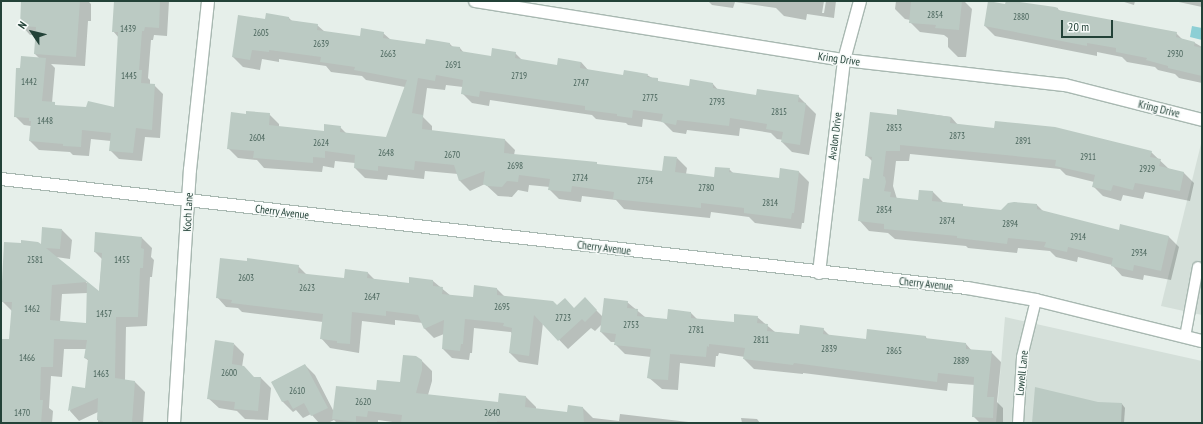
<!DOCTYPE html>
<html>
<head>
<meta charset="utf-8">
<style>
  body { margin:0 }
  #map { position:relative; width:1203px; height:424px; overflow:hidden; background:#e6efea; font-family:"PT Sans Narrow",sans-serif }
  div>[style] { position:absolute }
  .built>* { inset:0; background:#d4dfd9 }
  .water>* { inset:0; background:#8dcfd5 }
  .shadow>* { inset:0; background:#0003 }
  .building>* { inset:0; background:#bbcac3 }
  .roads { filter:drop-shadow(1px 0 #a8b8b1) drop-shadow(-1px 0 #a8b8b1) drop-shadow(0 1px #a8b8b1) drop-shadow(0 -1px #a8b8b1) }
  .service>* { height:10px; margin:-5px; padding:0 5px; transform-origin:5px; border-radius:5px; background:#fff }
  .minor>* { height:12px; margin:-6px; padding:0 6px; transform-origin:6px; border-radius:6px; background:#fff }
  .tertiary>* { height:12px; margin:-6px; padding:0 6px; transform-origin:6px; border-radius:6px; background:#fff }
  span { translate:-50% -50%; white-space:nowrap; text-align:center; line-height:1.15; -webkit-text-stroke:3px #f7fbf9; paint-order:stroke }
  .number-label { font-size:9px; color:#49645b }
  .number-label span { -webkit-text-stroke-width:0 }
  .street-label { font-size:11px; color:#234238 }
  .frame { position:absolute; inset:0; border:2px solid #234238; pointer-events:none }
  .north { position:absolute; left:12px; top:12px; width:40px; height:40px; -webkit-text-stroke:3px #f7fbf9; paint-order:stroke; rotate:305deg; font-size:11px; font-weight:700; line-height:16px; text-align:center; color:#234238 }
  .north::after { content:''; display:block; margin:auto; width:14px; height:18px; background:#234238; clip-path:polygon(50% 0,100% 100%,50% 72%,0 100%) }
  .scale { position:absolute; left:1061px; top:20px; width:52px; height:18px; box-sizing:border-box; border:2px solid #234238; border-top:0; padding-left:5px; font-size:12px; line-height:14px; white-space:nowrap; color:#234238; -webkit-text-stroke:3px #f7fbf9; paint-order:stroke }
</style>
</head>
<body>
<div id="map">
  <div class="built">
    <div style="clip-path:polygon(1202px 140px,1202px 315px,1161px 306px)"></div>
    <div style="clip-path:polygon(1005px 317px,1202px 361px,1202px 423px,996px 423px)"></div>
  </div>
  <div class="water">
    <div style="clip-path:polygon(1192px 26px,1202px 28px,1202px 40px,1190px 37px)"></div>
  </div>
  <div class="shadow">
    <div style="clip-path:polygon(22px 1px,88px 1px,91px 4px,91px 21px,88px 21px,85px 66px,51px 64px,55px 68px,52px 103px,58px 107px,115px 108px,119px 38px,113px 31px,115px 1px,169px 1px,167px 36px,154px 35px,153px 40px,151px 40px,148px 78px,150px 80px,150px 85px,154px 85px,163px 94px,160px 138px,145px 137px,142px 161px,119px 159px,110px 150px,111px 141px,91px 139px,89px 156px,73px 155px,70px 152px,39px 150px,30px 141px,31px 126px,24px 125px,15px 116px,21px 69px,39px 58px,35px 54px,36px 35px,30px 35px,21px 25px)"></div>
    <div style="clip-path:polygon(708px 1px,824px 1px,822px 13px,824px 13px,826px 1px,836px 1px,834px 18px,807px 14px,806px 20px,784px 16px,776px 8px,735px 2px,733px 8px,712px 5px)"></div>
    <div style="clip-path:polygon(896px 1px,964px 1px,972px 9px,966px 57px,958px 57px,948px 47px,948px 38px,944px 35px,920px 32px,910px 22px,910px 20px,905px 19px,895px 9px)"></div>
    <div style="clip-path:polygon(1121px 1px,1135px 1px,1134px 5px)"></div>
    <div style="clip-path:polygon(1174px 1px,1202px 1px,1202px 7px)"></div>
    <div style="clip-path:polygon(1006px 5px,1058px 9px,1060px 11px,1176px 33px,1183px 40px,1195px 43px,1202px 47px,1202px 83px,1179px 78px,1175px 74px,1158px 70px,1155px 67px,1127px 62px,1122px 57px,1097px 52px,1097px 56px,995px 36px,985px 26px)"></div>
    <div style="clip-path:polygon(289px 18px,292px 21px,317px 25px,325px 32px,360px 37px,383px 33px,391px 40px,426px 45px,450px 44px,453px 47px,460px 48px,464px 53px,492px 57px,515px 53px,523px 61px,558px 66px,581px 62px,589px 71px,624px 76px,647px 75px,661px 83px,690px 88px,713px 84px,719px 91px,757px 96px,798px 96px,816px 114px,809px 155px,792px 152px,782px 142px,783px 140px,777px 139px,771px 133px,740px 128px,739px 136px,687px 130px,686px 134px,673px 132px,663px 122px,643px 119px,642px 127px,628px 125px,626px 123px,596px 119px,592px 115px,490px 100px,489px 106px,472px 103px,462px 93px,463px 87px,446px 85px,445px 90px,427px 88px,423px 117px,432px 126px,432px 131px,505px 140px,515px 150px,514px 155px,596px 163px,598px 165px,663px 172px,677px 158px,687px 168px,686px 174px,714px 178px,729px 169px,733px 173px,780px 179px,781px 169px,799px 172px,809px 182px,804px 223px,802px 223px,801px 229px,755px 223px,749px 217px,711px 212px,710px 218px,624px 209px,616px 200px,582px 196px,581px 202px,559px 199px,549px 189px,550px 187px,529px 185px,528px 192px,518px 190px,512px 197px,498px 196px,485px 184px,470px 191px,460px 181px,458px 174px,425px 171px,424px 179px,388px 175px,387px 180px,365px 178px,355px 168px,355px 163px,335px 161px,334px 168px,323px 166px,322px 172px,264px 168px,257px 160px,238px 158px,228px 148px,247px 115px,269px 114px,279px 124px,279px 127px,325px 132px,340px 127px,347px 134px,387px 138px,405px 87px,366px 80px,362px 76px,331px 72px,326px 66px,279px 59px,279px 62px,262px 59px,260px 70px,243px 67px,233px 57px,266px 20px)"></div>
    <div style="clip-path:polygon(898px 110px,951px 117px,958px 125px,1151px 152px,1169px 169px,1184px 173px,1194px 183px,1190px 201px,1145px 192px,1143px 199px,1123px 195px,1121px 201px,1103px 196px,1093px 186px,1094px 182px,1066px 175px,1060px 169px,910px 154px,909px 161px,896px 161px,893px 186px,897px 199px,919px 201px,920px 191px,933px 192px,943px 202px,964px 207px,1001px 211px,1037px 205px,1044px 212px,1120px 231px,1169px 237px,1179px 247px,1171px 280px,1144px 275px,1143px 280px,1122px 276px,1112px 265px,1078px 257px,1077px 262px,1056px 257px,1050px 251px,1018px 248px,1017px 253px,968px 248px,966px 246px,895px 239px,888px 233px,869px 231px,859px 220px,870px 180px,873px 162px,866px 155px,898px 116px)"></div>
    <div style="clip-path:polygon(evenodd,62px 230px,72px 240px,70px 259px,56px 257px,99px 293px,102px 259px,95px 252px,142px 238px,152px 248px,151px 257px,154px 260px,152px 277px,150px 277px,147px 326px,126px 327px,125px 380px,135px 382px,145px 392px,143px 423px,98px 423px,98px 412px,79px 421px,70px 411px,72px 387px,86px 389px,89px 361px,85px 358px,86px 349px,64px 349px,62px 377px,51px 376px,49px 408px,53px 411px,52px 423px,1px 423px,1px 340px,10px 340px,12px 311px,2px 301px,42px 246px,62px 230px,88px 293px,87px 324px,60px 322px,62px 294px,88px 293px)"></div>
    <div style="clip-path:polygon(298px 266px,307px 275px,345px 279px,346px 270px,368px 273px,375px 280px,410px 284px,433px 281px,451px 296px,474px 298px,497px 289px,505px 297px,557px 307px,574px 309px,594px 308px,603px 317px,627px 302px,645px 317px,668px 320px,691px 313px,698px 320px,734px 323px,757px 317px,775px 332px,800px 335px,823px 329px,830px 336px,867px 340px,925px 336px,928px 340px,966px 344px,972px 351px,991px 352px,1001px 362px,997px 402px,1003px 408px,1003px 423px,980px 423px,973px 416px,975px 385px,948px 383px,947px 391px,803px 373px,803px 374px,754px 369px,744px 359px,745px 357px,719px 353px,718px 356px,716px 356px,715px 367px,680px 363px,678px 390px,662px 389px,648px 377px,651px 357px,625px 354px,615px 344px,616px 342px,611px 342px,601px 332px,602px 324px,595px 331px,591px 328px,568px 349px,543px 323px,538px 365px,519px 362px,510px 353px,512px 334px,511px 332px,474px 328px,472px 353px,470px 353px,469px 360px,452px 358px,443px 349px,444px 334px,434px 338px,425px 329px,423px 323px,395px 320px,395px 325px,362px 321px,359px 353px,330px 348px,321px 338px,323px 322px,242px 312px,238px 308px,226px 307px,217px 297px)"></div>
    <div style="clip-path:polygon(234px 344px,244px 354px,242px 367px,254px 378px,261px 378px,271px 388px,268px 420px,245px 419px,237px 411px,219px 408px,208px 398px)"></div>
    <div style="clip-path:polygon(422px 361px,432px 371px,432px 381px,428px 395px,499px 403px,500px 394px,526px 397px,536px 407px,536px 409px,568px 413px,583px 408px,593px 418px,619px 421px,620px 414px,697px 423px,400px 423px,378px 420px,378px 423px,337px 423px,334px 420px,328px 423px,319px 423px,311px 414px,303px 418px,296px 410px,293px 412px,283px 402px,272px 382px,305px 365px,315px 375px,334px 412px,377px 392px,401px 383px)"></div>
    <div style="clip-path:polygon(1098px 403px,1122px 404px,1125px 408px,1124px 423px,1033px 423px)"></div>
    <div style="clip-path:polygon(741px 418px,757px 419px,760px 423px,742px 423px)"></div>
  </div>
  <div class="building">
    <div style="clip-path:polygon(21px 1px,80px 1px,76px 57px,34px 54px,36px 27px,20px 26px)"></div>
    <div style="clip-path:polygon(114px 1px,160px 1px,159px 28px,145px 27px,144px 31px,142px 31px,139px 70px,142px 70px,141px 83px,155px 84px,152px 130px,136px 128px,133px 153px,109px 151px,111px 133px,82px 130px,81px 147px,63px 146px,63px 144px,29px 141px,31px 121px,29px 121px,29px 118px,14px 117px,16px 68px,20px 68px,21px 56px,46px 58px,42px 101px,55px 102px,55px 105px,86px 107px,88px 101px,114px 107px,118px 32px,112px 32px)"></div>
    <div style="clip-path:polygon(911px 1px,962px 1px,959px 30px,935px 28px,936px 25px,909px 23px)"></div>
    <div style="clip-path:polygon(988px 1px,1005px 4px,1006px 1px,1013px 1px,1055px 7px,1058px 8px,1058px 10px,1177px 32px,1176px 37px,1195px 42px,1194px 46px,1202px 48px,1202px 76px,1168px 68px,1168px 66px,1146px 60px,1147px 58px,1116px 52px,1116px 48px,1087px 43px,1087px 46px,984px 26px)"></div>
    <div style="clip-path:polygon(266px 13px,289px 17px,289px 20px,318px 24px,317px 30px,360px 36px,361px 28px,384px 32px,383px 38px,425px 44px,426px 39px,450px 43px,450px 46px,460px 47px,460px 51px,491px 56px,492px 48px,516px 52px,515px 58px,557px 65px,558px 58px,581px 62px,580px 68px,623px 75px,624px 70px,648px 74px,647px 77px,658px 78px,658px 81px,689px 86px,690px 79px,713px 83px,713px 88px,756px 95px,757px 89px,799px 95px,798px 102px,806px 103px,800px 145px,781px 142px,783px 132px,766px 129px,767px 124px,730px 118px,729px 126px,677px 120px,676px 125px,661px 122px,663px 114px,633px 110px,632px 118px,617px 116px,617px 114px,585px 110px,585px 106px,480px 91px,479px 97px,461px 94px,463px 80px,436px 75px,435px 81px,418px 78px,412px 113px,423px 115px,422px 129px,505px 139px,504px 153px,597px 162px,597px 164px,662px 171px,664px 156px,677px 157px,675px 172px,714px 177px,715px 167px,730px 168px,729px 172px,779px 178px,780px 168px,799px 171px,794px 213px,792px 213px,791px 219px,744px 213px,744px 208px,701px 203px,701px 208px,613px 199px,614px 192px,572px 186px,571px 192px,548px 190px,550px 179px,519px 175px,518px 182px,507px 181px,502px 187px,487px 186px,483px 184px,485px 171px,459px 181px,454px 165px,415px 161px,414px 170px,378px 166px,378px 171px,354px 168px,355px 155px,325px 151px,325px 158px,313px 157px,313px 163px,253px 158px,254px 151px,227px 149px,231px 112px,246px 114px,246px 111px,270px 113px,269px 125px,324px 131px,324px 124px,341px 126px,340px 132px,386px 137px,407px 80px,354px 70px,355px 67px,320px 62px,321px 57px,269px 50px,269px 52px,252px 50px,250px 60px,232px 57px,238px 15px,265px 19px)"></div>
    <div style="clip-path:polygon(897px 109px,951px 117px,950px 123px,994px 128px,995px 121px,1055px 127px,1152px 151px,1150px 157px,1161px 159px,1159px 166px,1184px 172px,1180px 191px,1135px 183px,1133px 190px,1113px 185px,1111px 191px,1092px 187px,1095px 175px,1055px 166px,1056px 160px,900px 145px,900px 151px,886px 151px,883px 176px,885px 177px,886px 182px,884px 191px,891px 192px,890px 197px,918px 200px,919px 190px,933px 191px,932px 201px,963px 204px,963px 206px,1001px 210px,1008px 203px,1014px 202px,1037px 204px,1037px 209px,1119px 230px,1120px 224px,1169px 236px,1161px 271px,1134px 265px,1133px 271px,1111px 266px,1113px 258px,1068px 247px,1067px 252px,1044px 247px,1046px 242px,1008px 238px,1007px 244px,957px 238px,957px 236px,884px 229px,884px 224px,858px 221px,863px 178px,869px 179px,872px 157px,865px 156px,870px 112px,897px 115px)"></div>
    <div style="clip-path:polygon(evenodd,42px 227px,62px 229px,60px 249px,46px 248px,99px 291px,102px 253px,94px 252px,95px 232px,142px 237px,141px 248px,144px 249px,143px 268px,140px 268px,138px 317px,116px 317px,115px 378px,135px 381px,132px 423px,103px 423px,103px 421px,97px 420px,98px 398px,68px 411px,72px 386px,85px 388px,88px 359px,84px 358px,87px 340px,54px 339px,53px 367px,41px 367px,40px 400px,43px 400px,41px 423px,1px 423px,1px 339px,9px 339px,12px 302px,1px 302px,4px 242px,21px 243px,21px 240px,38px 242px,41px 244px,42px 227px,87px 282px,86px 323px,50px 320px,52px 285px,87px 282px)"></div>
    <div style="clip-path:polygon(220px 258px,247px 261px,247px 258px,299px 265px,298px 273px,344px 278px,345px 269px,368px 272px,367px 278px,409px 283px,409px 277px,433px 280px,433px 286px,443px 287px,442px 294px,473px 297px,474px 285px,497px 288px,497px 295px,553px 301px,557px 305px,565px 298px,574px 308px,585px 297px,597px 310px,585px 322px,582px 319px,558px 341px,534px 315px,529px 356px,509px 353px,512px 328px,503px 326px,504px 323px,465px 319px,463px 344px,461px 344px,460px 351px,442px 349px,444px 320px,424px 329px,418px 315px,386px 311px,386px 316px,352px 312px,350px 344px,337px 343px,337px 341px,320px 339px,323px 314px,231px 303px,232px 300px,216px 298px)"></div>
    <div style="clip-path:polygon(604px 298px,628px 301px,627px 308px,638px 309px,637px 316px,667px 319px,668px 309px,691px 312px,691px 318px,734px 322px,734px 314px,758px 316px,757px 323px,768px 324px,767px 331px,799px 334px,800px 325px,824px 328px,823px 334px,866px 339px,867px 329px,926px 336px,925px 338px,966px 343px,966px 349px,992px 351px,987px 397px,994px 397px,993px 418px,972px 417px,974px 377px,938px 373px,937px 382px,794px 363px,793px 365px,743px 359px,745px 348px,709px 344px,709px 347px,707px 346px,706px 357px,670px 354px,668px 380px,651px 379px,647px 378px,651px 349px,614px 345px,616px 334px,600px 332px)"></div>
    <div style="clip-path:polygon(215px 340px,234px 343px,232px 364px,244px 366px,254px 377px,261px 377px,258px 411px,234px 409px,235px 402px,207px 399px)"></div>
    <div style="clip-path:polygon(403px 355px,416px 356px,422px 360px,422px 370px,416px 393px,498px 402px,499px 393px,526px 396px,525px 407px,567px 412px,568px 405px,583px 407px,584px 423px,497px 421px,497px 423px,424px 422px,424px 423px,401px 423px,402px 415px,368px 411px,367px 417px,356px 416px,356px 422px,332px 419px,336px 386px,376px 390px,377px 380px,400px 382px)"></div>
    <div style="clip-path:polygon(305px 364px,328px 408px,311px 416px,304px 403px,293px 409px,288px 400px,282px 402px,271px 382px)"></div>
    <div style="clip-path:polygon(1035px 387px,1098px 402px,1122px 403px,1121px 423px,1032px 423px)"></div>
  </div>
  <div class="roads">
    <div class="service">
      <div style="left:1185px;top:337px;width:71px;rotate:-79.5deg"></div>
      <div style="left:1018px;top:423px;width:66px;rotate:-86.5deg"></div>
      <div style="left:1022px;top:357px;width:59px;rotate:-76.2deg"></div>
    </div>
    <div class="minor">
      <div style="left:475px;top:1px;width:374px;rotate:9.1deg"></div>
      <div style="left:844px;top:60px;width:222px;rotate:6.5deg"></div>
      <div style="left:1065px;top:85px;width:141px;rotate:14.3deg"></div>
      <div style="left:819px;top:273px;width:214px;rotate:-83.3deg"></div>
      <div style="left:844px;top:60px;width:61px;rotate:-74.8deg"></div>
      <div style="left:174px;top:423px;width:254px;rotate:-86.4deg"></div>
      <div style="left:190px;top:170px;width:170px;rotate:-83.9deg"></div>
    </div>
    <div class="tertiary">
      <div style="left:1px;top:179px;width:972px;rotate:6.44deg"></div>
      <div style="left:967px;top:288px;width:70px;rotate:9.9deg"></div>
      <div style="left:1036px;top:300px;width:171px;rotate:13.9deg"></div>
    </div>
  </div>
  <div class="number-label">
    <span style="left:935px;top:15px">2854</span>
    <span style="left:1021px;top:17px">2880</span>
    <span style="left:128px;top:29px">1439</span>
    <span style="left:261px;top:33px">2605</span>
    <span style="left:321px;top:44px">2639</span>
    <span style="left:388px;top:54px">2663</span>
    <span style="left:1175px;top:54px">2930</span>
    <span style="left:453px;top:65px">2691</span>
    <span style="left:129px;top:76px">1445</span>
    <span style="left:519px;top:76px">2719</span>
    <span style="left:29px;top:82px">1442</span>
    <span style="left:581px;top:83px">2747</span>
    <span style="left:650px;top:98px">2775</span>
    <span style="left:717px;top:102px">2793</span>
    <span style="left:779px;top:112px">2815</span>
    <span style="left:45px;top:121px">1448</span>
    <span style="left:894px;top:128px">2853</span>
    <span style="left:957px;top:136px">2873</span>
    <span style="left:257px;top:138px">2604</span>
    <span style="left:1023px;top:141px">2891</span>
    <span style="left:321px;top:143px">2624</span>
    <span style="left:386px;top:153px">2648</span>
    <span style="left:452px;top:155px">2670</span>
    <span style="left:1088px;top:157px">2911</span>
    <span style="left:515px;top:166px">2698</span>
    <span style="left:1147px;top:169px">2929</span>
    <span style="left:580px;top:178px">2724</span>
    <span style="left:645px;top:181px">2754</span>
    <span style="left:706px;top:188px">2780</span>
    <span style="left:770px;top:203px">2814</span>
    <span style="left:884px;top:210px">2854</span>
    <span style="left:947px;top:221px">2874</span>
    <span style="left:1010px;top:224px">2894</span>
    <span style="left:1078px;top:237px">2914</span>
    <span style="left:1139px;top:253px">2934</span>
    <span style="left:35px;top:260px">2581</span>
    <span style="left:122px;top:260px">1455</span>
    <span style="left:246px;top:278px">2603</span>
    <span style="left:307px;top:288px">2623</span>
    <span style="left:372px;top:297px">2647</span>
    <span style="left:502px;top:307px">2695</span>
    <span style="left:32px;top:309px">1462</span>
    <span style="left:104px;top:314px">1457</span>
    <span style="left:563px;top:318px">2723</span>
    <span style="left:631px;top:325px">2753</span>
    <span style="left:696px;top:330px">2781</span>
    <span style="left:761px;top:340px">2811</span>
    <span style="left:829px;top:349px">2839</span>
    <span style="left:894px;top:351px">2865</span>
    <span style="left:27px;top:358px">1466</span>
    <span style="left:961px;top:361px">2889</span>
    <span style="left:229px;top:373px">2600</span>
    <span style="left:101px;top:374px">1463</span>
    <span style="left:297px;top:391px">2610</span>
    <span style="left:363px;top:402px">2620</span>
    <span style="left:22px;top:413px">1470</span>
    <span style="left:492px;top:413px">2640</span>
  </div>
  <div class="street-label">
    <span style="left:839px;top:59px;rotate:8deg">Kring Drive</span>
    <span style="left:1159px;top:109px;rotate:14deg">Kring Drive</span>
    <span style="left:835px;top:136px;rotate:-83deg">Avalon Drive</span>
    <span style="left:188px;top:212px;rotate:-87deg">Koch Lane</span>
    <span style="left:282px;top:212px;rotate:7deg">Cherry Avenue</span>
    <span style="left:604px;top:248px;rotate:7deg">Cherry Avenue</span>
    <span style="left:926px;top:284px;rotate:6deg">Cherry Avenue</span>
    <span style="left:1022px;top:373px;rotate:-84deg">Lowell Lane</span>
  </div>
  <div class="frame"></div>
  <div class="north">N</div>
  <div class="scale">20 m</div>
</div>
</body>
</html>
